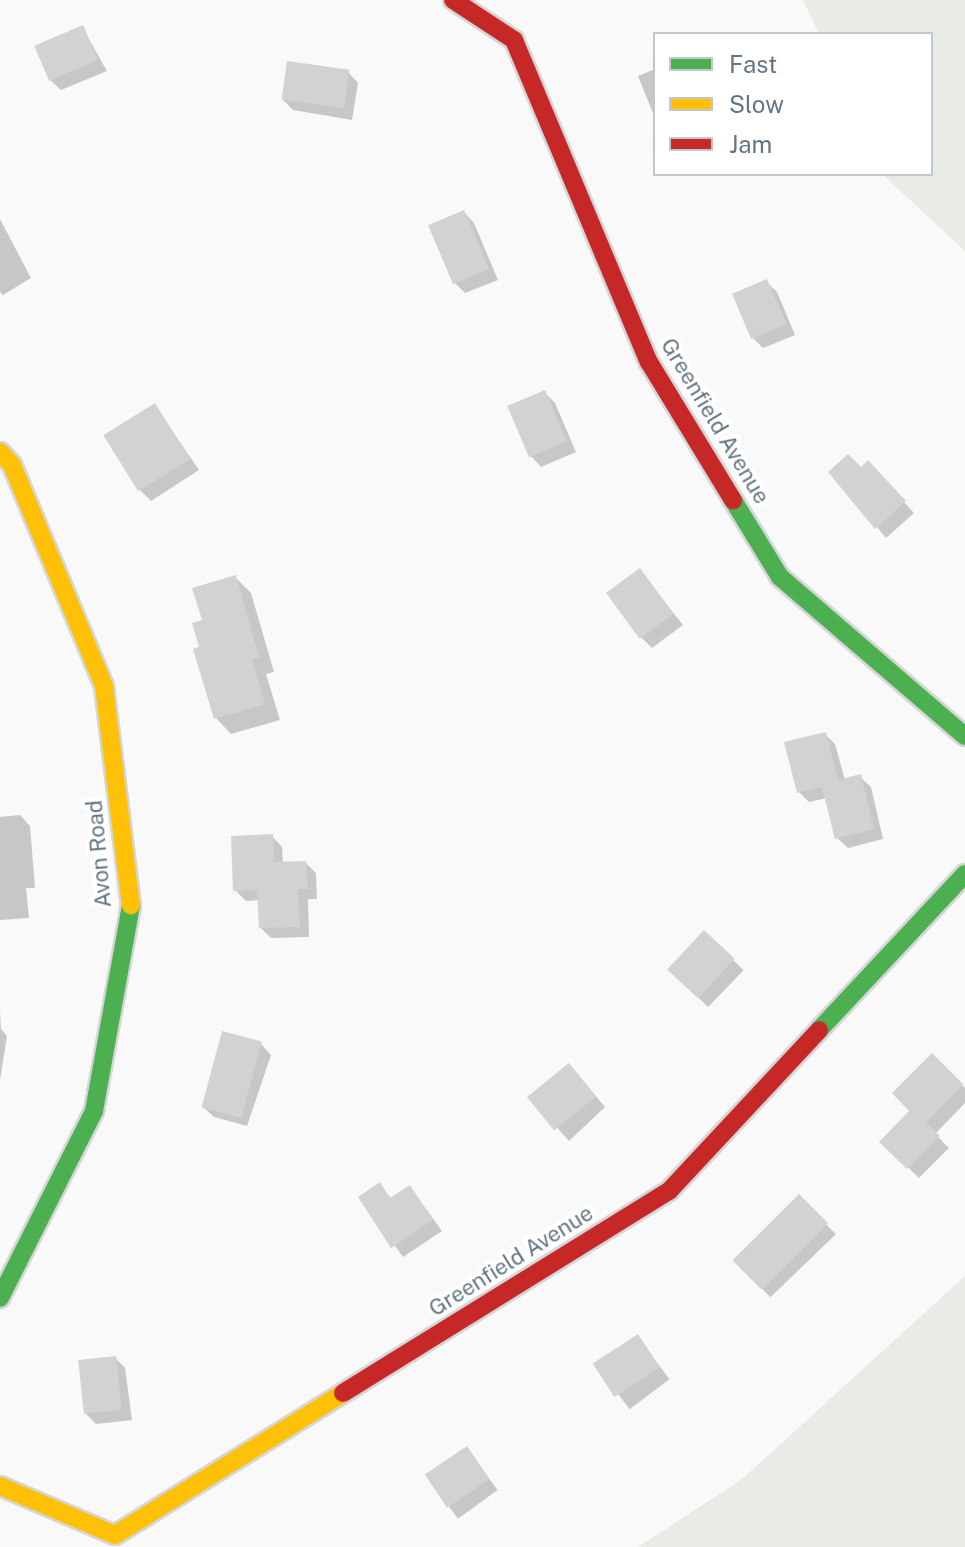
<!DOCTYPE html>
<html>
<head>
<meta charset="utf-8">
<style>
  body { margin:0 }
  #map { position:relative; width:965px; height:1547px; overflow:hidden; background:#f9f9f9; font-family:"Public Sans",sans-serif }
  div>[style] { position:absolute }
  .green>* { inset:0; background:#e8ebe6 }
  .shadow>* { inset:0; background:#0003; transform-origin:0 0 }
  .building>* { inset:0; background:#d0d2d3; transform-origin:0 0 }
  .roads { filter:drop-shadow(2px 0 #d5d6d7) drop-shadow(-2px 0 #d5d6d7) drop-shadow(0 2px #d5d6d7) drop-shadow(0 -2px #d5d6d7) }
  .fast>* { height:18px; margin:-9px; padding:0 9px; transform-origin:9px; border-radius:9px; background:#4caf50 }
  .slow>* { height:18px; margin:-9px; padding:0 9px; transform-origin:9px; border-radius:9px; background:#ffc107 }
  .jam>* { height:18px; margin:-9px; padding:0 9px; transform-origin:9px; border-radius:9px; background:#c62828 }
  span { translate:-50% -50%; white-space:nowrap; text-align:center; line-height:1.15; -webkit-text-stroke:8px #fff; paint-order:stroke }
  .street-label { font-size:22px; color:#657683 }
  .legend { position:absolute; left:653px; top:32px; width:280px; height:144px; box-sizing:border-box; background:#fff; border:2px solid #c1c8cd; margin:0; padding:10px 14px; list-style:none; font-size:24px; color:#657683 }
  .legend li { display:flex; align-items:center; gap:16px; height:40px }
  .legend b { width:40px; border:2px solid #c1c8cd }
</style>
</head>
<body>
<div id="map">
  <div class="green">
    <div style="clip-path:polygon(803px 0,965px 0,965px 251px,882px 174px,931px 174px,931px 34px,819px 34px)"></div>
    <div style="clip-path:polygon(965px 1276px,965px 1547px,638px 1547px,741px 1480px)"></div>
  </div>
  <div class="shadow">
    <div style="clip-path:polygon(82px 27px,107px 71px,61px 90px,50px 80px)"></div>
    <div style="clip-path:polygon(655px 69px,655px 118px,638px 76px)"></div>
    <div style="clip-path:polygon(348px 72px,358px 83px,352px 120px,293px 110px,283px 100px)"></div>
    <div style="clip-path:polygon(464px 212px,474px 223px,498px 280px,465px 293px,455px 283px)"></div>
    <div style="clip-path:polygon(0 219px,31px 278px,3px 295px,0 292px)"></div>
    <div style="clip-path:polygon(766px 282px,777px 292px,795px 335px,763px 348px,752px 337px)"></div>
    <div style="clip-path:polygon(545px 393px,555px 403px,576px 452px,541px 467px,531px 456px)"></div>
    <div style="clip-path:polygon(155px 406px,199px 470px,151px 501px,140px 490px)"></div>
    <div style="clip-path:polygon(861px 470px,878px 474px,914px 513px,886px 538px,831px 472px)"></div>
    <div style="clip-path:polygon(640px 571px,683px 625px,652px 648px,641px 637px)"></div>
    <div style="clip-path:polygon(235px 577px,251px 593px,274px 672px,266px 674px,280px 720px,231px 734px,216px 718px,205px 621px)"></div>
    <div style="clip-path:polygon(825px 734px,835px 744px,845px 780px,860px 777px,871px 787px,883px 839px,848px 848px,837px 838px,827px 798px,809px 802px,799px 792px)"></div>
    <div style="clip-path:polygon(20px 815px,30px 826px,35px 888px,26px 888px,29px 918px,0 920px,0 817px)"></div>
    <div style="clip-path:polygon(272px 836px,282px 847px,283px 864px,306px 863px,316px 873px,317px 899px,308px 899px,309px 937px,271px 938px,261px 928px,260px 900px,246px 901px,235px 890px)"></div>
    <div style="left:704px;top:932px;width:55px;height:51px;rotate:44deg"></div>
    <div style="clip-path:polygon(0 1011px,1px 1029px,7px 1036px,0 1080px)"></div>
    <div style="clip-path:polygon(261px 1044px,271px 1055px,247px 1126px,214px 1117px,203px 1107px)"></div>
    <div style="clip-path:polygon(932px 1056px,965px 1088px,965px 1103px,935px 1134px,949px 1148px,919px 1178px,882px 1142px,912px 1111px)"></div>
    <div style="clip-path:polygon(579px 1076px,605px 1107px,569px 1141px,531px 1098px)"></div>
    <div style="clip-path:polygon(379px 1185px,392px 1199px,410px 1187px,442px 1231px,403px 1257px,360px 1198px)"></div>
    <div style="left:799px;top:1196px;width:53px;height:91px;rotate:46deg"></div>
    <div style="left:637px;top:1336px;width:54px;height:50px;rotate:53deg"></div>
    <div style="clip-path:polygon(115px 1358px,125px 1368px,132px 1420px,96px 1424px,86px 1414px)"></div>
    <div style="left:467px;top:1448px;width:52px;height:49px;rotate:54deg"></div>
  </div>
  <div class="building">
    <div style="left:83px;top:25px;width:38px;height:53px;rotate:67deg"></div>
    <div style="left:287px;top:61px;width:63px;height:39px;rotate:8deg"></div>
    <div style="left:464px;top:210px;width:64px;height:39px;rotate:67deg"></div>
    <div style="left:767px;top:279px;width:49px;height:38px;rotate:67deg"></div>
    <div style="left:545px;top:390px;width:56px;height:41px;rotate:67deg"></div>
    <div style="left:155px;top:403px;width:66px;height:61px;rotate:58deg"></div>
    <div style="clip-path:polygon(848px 454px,861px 467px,868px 460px,906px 501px,875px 529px,828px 472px)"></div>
    <div style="left:640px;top:568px;width:57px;height:42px;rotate:54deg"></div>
    <div style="clip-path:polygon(236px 575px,259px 657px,252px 659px,265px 704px,214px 719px,193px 649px,199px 647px,192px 623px,202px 620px,192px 588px)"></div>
    <div style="clip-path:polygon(826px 732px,838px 780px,861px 774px,874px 829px,835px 839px,822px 787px,797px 793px,784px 742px)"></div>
    <div style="clip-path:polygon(273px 834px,274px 862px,306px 861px,308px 889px,298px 889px,300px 927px,259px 928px,257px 890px,233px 891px,231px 836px)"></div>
    <div style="left:704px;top:930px;width:42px;height:54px;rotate:43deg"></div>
    <div style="left:222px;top:1031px;width:41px;height:79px;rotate:15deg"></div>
    <div style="clip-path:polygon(932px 1053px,963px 1084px,926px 1123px,940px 1136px,907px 1169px,879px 1142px,909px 1111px,892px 1093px)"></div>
    <div style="left:569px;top:1063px;width:43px;height:54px;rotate:51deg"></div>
    <div style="clip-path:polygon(380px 1182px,390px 1198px,410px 1185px,433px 1220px,391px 1248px,358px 1197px)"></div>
    <div style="left:799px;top:1194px;width:41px;height:94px;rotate:45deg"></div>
    <div style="left:638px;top:1334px;width:40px;height:54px;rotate:57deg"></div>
    <div style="left:116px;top:1356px;width:54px;height:38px;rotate:84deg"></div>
    <div style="left:467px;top:1446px;width:40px;height:51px;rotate:56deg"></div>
  </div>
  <div class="roads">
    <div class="fast">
      <div style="left:733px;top:500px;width:90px;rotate:58.6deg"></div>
      <div style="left:780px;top:577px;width:244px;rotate:40.7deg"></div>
      <div style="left:819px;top:1030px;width:214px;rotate:-46.9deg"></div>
      <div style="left:0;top:1298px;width:209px;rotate:-63.3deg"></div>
      <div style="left:94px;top:1111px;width:209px;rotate:-79.8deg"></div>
    </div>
    <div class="slow">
      <div style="left:0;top:452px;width:18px;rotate:47deg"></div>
      <div style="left:12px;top:465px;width:239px;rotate:67.4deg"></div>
      <div style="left:104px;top:686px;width:221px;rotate:83deg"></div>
      <div style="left:0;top:1486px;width:125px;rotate:23.1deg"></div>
      <div style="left:115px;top:1535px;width:269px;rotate:-31.9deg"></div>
    </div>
    <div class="jam">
      <div style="left:453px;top:0;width:73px;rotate:33.3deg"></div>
      <div style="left:514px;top:40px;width:349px;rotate:67.3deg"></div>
      <div style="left:649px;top:362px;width:162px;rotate:58.7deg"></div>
      <div style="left:343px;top:1393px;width:384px;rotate:-31.8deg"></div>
      <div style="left:669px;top:1191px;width:220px;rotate:-47deg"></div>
    </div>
  </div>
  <div class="street-label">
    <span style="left:715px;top:421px;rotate:59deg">Greenfield Avenue</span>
    <span style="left:99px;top:854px;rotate:-95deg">Avon Road</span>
    <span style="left:511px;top:1261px;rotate:-32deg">Greenfield Avenue</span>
  </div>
  <ul class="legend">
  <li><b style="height:10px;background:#4caf50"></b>Fast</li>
  <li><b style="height:10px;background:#ffc107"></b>Slow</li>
  <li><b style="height:10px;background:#c62828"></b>Jam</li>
  </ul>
</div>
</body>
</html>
